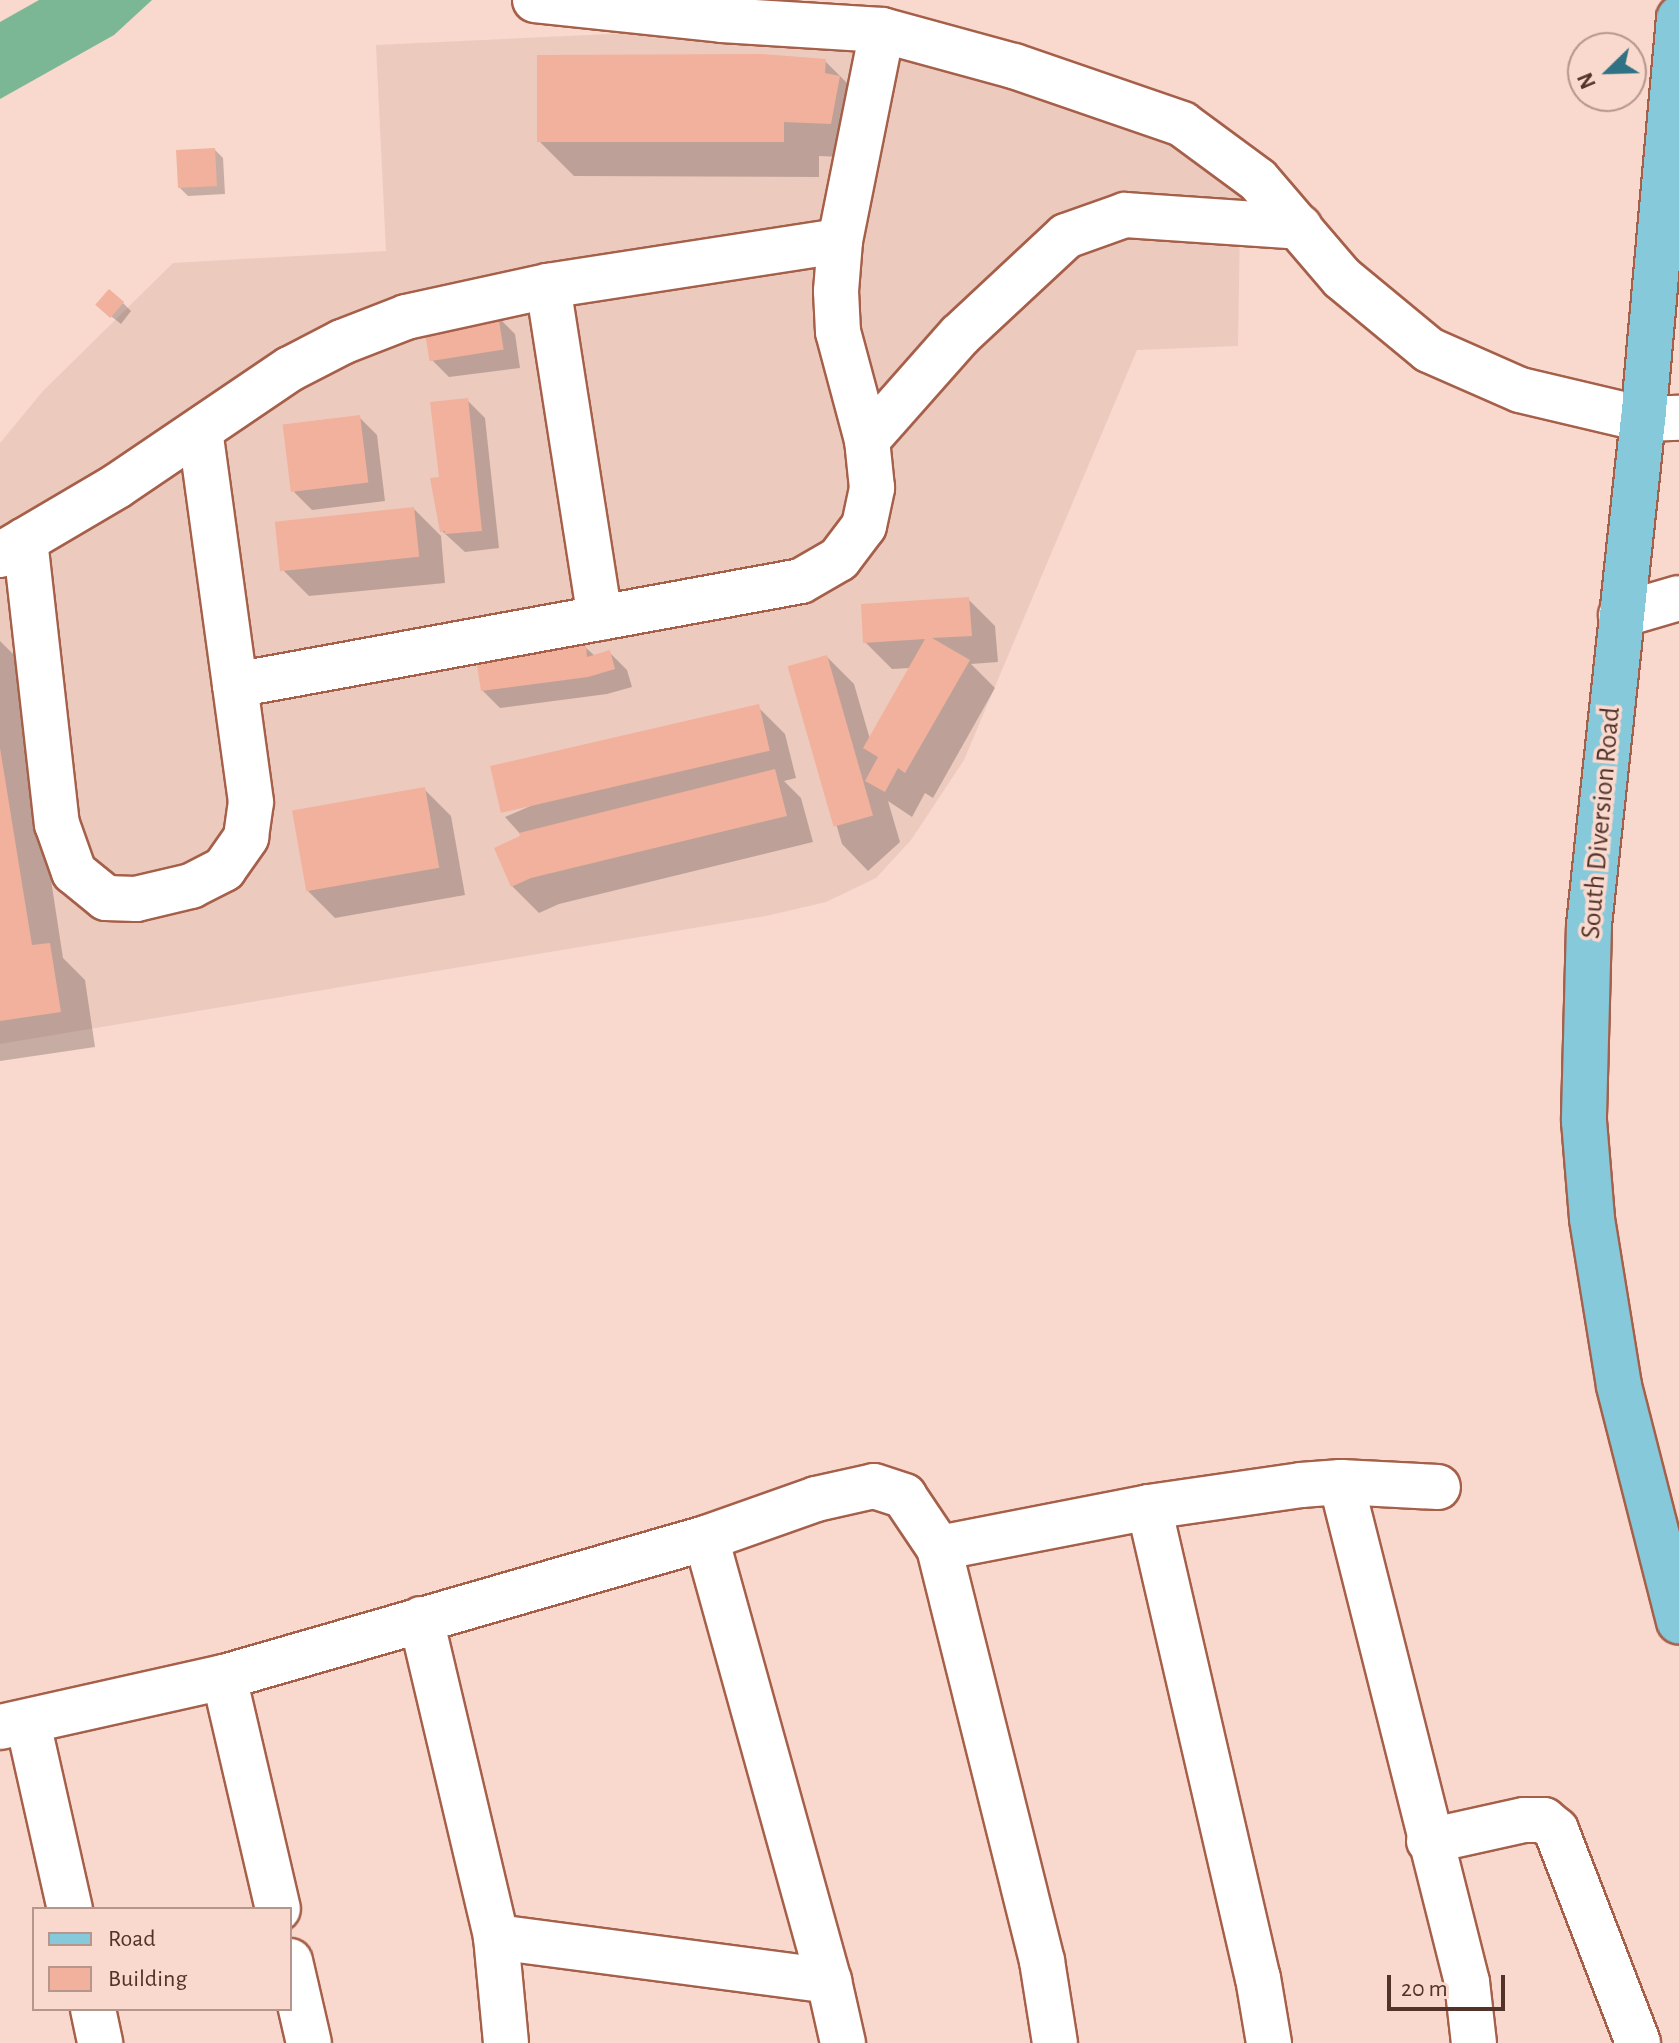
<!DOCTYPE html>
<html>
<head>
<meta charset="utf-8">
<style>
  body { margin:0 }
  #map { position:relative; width:1679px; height:2043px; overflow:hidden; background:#f9d8ce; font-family:"Alegreya Sans",sans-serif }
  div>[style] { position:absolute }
  .built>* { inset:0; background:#edcabe }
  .water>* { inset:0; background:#7bb795 }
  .shadow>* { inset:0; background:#0003 }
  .building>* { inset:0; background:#f1b19c; transform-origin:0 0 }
  .roads { filter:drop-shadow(2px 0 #a6604a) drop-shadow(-2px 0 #a6604a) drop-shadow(0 2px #a6604a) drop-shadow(0 -2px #a6604a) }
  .minor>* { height:44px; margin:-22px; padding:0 22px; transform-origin:22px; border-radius:22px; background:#fff }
  .major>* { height:44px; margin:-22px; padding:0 22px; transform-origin:22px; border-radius:22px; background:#85c9da }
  span { translate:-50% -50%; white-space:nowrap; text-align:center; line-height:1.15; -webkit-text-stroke:7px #f9d8ce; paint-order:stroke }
  .street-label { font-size:28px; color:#523329 }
  .legend { position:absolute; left:32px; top:1907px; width:260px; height:104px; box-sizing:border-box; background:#f9d8ce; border:2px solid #b6968c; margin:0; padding:10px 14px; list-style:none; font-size:24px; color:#523329 }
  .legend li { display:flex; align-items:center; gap:16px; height:40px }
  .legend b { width:40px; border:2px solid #b6968c }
  .north { position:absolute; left:1567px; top:32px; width:80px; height:80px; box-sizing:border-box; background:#f9d8ce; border:2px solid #b6968c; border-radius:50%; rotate:247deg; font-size:22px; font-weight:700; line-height:32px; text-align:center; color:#523329 }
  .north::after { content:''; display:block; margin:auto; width:28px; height:36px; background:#2f7283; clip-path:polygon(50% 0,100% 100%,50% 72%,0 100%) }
  .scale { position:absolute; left:1387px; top:1975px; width:118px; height:36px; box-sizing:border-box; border:4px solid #523329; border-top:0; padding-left:10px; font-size:24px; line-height:28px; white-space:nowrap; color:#523329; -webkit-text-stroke:6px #f9d8ce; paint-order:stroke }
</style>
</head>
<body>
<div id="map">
  <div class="built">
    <div style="clip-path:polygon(652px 32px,915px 53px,1241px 161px,1238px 346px,1137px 350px,964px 760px,911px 840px,876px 878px,826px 902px,766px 916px,0 1044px,0 443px,43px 391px,173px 263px,386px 251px,376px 45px)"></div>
  </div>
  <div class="water">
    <div style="clip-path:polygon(39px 0,152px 0,114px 35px,0 99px,0 22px)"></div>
  </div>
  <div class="shadow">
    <div style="clip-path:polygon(825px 61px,860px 96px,866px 158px,819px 156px,819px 177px,574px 176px,539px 141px)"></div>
    <div style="clip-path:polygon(215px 150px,223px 158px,225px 194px,188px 196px,180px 188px)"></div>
    <div style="clip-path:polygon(123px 303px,131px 311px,121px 324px,107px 313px)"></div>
    <div style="clip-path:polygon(497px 316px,515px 334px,520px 368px,449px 377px,431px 359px)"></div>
    <div style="clip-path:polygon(467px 400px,485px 418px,499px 548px,465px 552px,442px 531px)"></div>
    <div style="clip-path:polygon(359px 417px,377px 435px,385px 501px,312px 510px,294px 492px)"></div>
    <div style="clip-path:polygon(414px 509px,441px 536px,445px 583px,309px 596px,282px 569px)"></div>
    <div style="clip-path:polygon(968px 599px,995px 626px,998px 662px,971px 664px,995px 688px,933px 798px,925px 793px,912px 817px,888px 801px,900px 842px,868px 871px,842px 844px,790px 667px,827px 657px,854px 684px,870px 739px,910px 668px,892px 669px,865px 642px)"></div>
    <div style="clip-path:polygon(0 641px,17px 658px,63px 958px,85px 980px,95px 1047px,0 1061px)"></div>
    <div style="clip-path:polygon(585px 647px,595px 656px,609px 652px,627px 670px,632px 687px,607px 694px,500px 708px,482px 690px)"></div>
    <div style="clip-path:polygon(758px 707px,785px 734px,796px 778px,784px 781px,801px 798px,813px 842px,559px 904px,539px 913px,512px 886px,523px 837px,505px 817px)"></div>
    <div style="clip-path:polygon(424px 789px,451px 816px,465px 895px,335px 918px,308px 891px)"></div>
  </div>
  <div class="building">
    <div style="clip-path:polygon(761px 54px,826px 59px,825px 73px,840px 76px,831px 124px,784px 122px,784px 142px,537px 142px,537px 55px)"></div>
    <div style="left:215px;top:148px;width:38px;height:39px;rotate:87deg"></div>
    <div style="left:109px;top:289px;width:20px;height:21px;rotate:41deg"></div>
    <div style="left:498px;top:314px;width:36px;height:75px;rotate:81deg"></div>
    <div style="clip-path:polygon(468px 398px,482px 531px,445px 534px,445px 531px,440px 532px,430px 478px,439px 477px,430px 402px)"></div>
    <div style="left:360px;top:415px;width:68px;height:78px;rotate:83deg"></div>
    <div style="left:414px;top:507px;width:50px;height:140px;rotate:84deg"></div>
    <div style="clip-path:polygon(969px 597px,972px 636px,932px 638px,970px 660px,905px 773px,898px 768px,885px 792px,865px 781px,878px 757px,863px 748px,925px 639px,863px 643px,861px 604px)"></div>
    <div style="clip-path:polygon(586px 645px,587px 657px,610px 650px,615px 669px,588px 677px,481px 691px,476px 659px)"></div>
    <div style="left:827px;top:655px;width:167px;height:41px;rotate:74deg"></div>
    <div style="left:759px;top:704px;width:48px;height:276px;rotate:77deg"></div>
    <div style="clip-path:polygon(0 748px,32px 945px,50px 943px,61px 1012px,0 1021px)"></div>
    <div style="clip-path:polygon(775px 769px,787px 816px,531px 878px,511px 887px,494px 848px,520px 836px,519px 833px)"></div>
    <div style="left:425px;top:787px;width:82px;height:135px;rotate:80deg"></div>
  </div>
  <div class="roads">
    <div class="minor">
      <div style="left:535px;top:0;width:188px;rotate:6.1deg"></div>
      <div style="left:722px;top:20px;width:160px;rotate:3.6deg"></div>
      <div style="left:882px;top:30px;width:137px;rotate:15.3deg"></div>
      <div style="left:1014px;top:66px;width:178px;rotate:19deg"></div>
      <div style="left:1182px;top:124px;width:94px;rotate:36.4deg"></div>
      <div style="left:1258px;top:180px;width:129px;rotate:49.4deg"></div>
      <div style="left:1342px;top:278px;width:113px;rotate:39.6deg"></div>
      <div style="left:1429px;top:350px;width:99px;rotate:23.7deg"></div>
      <div style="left:1520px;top:390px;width:126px;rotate:13.3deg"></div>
      <div style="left:1643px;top:419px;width:36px;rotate:-2deg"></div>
      <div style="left:548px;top:286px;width:336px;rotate:81.1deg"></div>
      <div style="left:867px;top:440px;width:140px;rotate:-48.5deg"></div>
      <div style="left:960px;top:335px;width:145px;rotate:-43deg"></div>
      <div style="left:1066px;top:236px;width:63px;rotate:-19.6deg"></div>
      <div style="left:1125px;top:215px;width:175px;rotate:3.9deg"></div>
      <div style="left:25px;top:540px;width:286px;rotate:83.6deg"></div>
      <div style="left:57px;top:824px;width:51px;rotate:70.5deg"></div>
      <div style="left:74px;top:872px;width:41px;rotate:39.1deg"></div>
      <div style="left:106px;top:898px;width:30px;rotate:2deg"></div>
      <div style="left:136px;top:899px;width:57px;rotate:-13.3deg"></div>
      <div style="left:191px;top:886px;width:37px;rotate:-27deg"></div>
      <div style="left:224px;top:869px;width:39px;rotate:-55deg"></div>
      <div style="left:246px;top:837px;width:35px;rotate:-82deg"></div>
      <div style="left:251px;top:802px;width:374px;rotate:-97.8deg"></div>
      <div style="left:0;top:555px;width:136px;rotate:-30.5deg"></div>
      <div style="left:117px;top:486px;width:209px;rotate:-34.1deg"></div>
      <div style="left:290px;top:369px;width:59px;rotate:-27.4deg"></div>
      <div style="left:342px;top:342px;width:69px;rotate:-21.3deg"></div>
      <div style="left:406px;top:317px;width:145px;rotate:-12.3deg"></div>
      <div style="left:548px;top:286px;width:295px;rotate:-8.8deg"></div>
      <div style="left:1621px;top:615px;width:60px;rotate:-16.3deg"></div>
      <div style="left:235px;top:685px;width:575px;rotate:-10.41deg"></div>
      <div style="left:801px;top:581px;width:44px;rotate:-30.1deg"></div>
      <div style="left:839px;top:559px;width:41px;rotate:-52.9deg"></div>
      <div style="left:864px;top:526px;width:39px;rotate:-78deg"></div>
      <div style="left:872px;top:488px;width:48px;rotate:-95.9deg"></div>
      <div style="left:867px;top:440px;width:112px;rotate:-105deg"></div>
      <div style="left:838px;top:332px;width:41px;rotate:-92.8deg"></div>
      <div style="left:836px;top:291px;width:50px;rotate:-85.4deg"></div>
      <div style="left:840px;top:241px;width:215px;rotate:-78.7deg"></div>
      <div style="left:1341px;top:1482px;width:516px;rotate:75.86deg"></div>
      <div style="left:1467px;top:1982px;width:61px;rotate:83.5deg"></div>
      <div style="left:1149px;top:1507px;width:483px;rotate:77deg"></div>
      <div style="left:1258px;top:1978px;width:66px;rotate:80.4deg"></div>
      <div style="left:706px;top:1538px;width:460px;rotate:74.5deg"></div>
      <div style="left:829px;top:1981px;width:64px;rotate:77.3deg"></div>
      <div style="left:939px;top:1548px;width:214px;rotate:-11deg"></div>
      <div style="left:1149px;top:1507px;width:154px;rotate:-8.2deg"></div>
      <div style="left:1301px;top:1485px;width:40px;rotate:-4.3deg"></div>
      <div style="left:1341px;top:1482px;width:97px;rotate:3deg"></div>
      <div style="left:421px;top:1619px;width:327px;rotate:76.7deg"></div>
      <div style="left:496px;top:1937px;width:106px;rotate:84.6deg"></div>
      <div style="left:224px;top:1677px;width:238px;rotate:76.9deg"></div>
      <div style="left:28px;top:1723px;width:191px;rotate:77.3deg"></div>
      <div style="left:0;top:1727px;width:230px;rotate:-12.6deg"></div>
      <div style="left:224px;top:1677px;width:502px;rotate:-16.09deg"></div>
      <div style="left:706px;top:1538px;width:117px;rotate:-19.5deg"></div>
      <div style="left:816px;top:1499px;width:59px;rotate:-12.6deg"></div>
      <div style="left:874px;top:1486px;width:32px;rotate:18deg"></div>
      <div style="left:904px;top:1496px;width:63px;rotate:56.1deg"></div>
      <div style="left:939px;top:1548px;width:426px;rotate:76deg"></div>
      <div style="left:1042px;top:1961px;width:83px;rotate:81deg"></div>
      <div style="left:1429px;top:1841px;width:97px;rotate:-12.5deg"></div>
      <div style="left:1524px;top:1820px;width:20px"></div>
      <div style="left:1544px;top:1820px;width:16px;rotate:40deg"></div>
      <div style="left:1556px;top:1830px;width:228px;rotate:68.9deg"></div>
      <div style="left:496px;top:1937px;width:336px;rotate:7.5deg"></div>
      <div style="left:290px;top:1961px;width:84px;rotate:77deg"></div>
      <div style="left:93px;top:2009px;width:35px;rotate:78deg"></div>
    </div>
    <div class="major">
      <div style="left:1679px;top:18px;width:403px;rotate:95.1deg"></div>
      <div style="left:1643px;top:419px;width:509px;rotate:96.09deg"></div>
      <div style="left:1589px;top:925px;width:196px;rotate:91.5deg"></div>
      <div style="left:1584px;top:1121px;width:98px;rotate:85.3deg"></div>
      <div style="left:1592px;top:1219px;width:169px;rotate:80.8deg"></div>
      <div style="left:1619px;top:1386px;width:243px;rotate:75.7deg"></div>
    </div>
  </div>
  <div class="street-label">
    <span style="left:1601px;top:823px;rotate:-85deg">South Diversion Road</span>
  </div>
  <ul class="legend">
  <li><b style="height:10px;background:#85c9da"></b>Road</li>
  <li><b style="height:22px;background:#f1b19c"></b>Building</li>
  </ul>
  <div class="north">N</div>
  <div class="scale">20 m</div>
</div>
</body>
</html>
